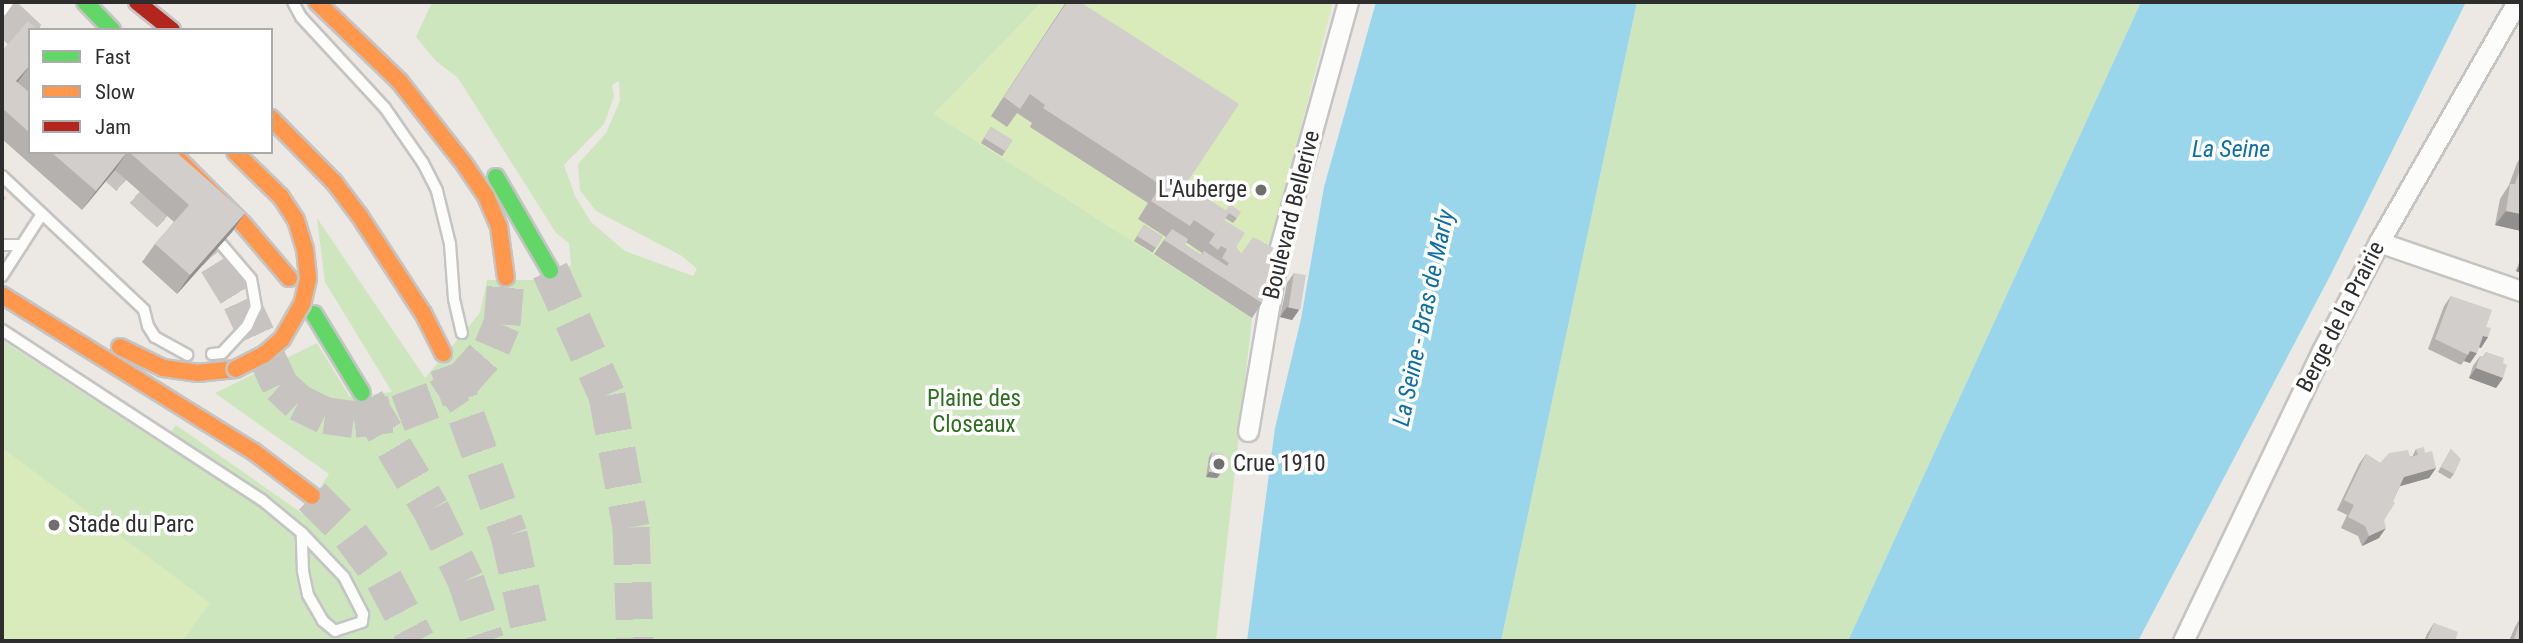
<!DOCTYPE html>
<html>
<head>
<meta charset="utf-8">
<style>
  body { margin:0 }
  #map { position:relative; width:2523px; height:643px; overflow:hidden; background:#ece8e4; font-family:"Roboto Condensed",sans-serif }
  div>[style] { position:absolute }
  .green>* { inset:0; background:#cee6be }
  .pitch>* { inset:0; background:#d9eabb }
  .water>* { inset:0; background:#99d6ec }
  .highway-tunnel>* { height:37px; margin-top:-18.5px; transform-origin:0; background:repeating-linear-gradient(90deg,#c6c3c0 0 37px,transparent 0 55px) }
  .roads { filter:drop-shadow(2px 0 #c5c4c5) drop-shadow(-2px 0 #c5c4c5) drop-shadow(0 2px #c5c4c5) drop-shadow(0 -2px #c5c4c5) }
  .lane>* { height:10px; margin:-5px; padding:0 5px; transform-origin:5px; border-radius:5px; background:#fcfcfb }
  .street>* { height:19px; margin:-9.5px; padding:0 9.5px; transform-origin:9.5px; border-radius:9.5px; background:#fcfcfb }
  .fast>* { height:16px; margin:-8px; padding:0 8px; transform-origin:8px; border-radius:8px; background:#63d668 }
  .slow>* { height:16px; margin:-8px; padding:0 8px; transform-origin:8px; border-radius:8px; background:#ff974d }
  .jam>* { height:16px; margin:-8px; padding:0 8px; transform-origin:8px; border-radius:8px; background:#b3261e }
  .bridges { filter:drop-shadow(2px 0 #c6c5c4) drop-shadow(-2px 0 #c6c5c4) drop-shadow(0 2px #c6c5c4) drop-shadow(0 -2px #c6c5c4) }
  .slow-bridge>* { height:16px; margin:-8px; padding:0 8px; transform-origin:8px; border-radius:8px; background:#ff974d }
  .wall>* { inset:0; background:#b4b1af; transform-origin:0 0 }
  .shaded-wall>* { inset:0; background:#92908e }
  .building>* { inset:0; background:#d1cecb; transform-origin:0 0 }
  .dots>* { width:19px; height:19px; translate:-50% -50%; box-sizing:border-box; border:4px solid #fff; border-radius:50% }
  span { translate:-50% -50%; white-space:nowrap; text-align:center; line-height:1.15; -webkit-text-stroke:7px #fff; paint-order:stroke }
  .poi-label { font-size:23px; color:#2e2e2e }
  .right { translate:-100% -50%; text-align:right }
  .left { translate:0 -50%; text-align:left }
  .street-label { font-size:23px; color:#2e2e2e }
  .park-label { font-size:23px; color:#2c6e1b }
  .water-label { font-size:24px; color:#0d6fa3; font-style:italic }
  .frame { position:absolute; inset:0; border:4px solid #2e2e2e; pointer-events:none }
  .legend { position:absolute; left:28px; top:28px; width:245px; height:126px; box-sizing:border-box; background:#fff; border:2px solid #ababab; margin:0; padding:9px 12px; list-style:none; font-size:21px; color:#2e2e2e }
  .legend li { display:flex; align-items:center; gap:14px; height:35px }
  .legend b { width:35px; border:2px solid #ababab }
</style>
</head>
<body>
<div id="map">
  <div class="green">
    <div style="clip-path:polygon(evenodd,432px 2px,1042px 2px,934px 114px,1252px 318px,1216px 641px,182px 641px,209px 603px,2px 448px,2px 340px,162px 444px,176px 425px,303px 514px,329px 474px,215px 393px,317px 343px,350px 397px,392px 392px,325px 282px,317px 218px,425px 378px,480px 313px,487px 280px,537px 280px,571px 265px,569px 243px,556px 233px,458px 78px,436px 61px,416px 37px,432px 2px,619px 81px,620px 101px,606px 133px,578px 164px,580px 190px,596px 211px,682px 256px,697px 269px,693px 276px,625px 251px,591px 222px,575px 196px,564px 165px,604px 124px,614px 96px,612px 85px,619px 81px)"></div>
    <div style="clip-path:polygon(1637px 2px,2141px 2px,1848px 641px,1501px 641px)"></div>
  </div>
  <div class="pitch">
    <div style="clip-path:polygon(1042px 2px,1333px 2px,1252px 318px,934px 114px)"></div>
    <div style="clip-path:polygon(2px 448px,210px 603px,182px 641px,2px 641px)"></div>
  </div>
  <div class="water">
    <div style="clip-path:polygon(1376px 2px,1637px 2px,1501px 641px,1247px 641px,1275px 428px,1301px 319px,1324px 187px)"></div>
    <div style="clip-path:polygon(2141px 2px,2466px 2px,2331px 274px,2138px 641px,1848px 641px)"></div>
  </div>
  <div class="highway-tunnel">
    <div style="left:2px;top:13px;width:38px;rotate:43deg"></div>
    <div style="left:101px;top:152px;width:115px;rotate:41.8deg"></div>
    <div style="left:187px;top:229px;width:45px;rotate:47.7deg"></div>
    <div style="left:217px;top:262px;width:46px;rotate:58.4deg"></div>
    <div style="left:241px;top:301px;width:93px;rotate:65.1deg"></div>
    <div style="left:280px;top:385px;width:25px;rotate:43deg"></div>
    <div style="left:298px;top:402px;width:30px;rotate:26deg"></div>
    <div style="left:325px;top:415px;width:29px;rotate:8deg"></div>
    <div style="left:354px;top:419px;width:44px;rotate:-7.8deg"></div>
    <div style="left:398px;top:413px;width:45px;rotate:-20.9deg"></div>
    <div style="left:440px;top:397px;width:23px;rotate:-34deg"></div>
    <div style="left:459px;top:384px;width:50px;rotate:-48.3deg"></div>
    <div style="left:492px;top:347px;width:25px;rotate:-67deg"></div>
    <div style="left:502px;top:324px;width:46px;rotate:-85deg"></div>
    <div style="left:550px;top:270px;width:137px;rotate:65.5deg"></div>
    <div style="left:607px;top:395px;width:134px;rotate:79.7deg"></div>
    <div style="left:631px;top:527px;width:114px;rotate:88deg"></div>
    <div style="left:448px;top:365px;width:180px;rotate:70.2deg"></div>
    <div style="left:509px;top:534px;width:109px;rotate:77.9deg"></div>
    <div style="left:366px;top:400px;width:127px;rotate:59.2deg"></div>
    <div style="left:431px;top:509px;width:79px;rotate:63.8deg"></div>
    <div style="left:466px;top:580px;width:64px;rotate:71.8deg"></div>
    <div style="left:312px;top:496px;width:55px;rotate:45deg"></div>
    <div style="left:351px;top:535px;width:55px;rotate:53.1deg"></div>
    <div style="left:384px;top:579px;width:70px;rotate:62deg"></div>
  </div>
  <div class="roads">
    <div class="lane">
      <div style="left:293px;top:2px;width:17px;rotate:62deg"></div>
      <div style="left:301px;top:17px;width:124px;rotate:47.3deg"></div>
      <div style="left:385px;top:108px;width:67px;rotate:55.4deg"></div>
      <div style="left:423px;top:163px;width:31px;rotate:63deg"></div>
      <div style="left:437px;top:191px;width:55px;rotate:76.2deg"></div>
      <div style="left:450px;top:244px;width:55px;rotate:85.8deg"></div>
      <div style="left:454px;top:299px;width:35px;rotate:77deg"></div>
      <div style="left:2px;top:11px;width:11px;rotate:-56deg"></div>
      <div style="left:2px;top:176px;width:195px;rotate:43.3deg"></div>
      <div style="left:144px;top:310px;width:16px;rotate:76deg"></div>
      <div style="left:148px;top:326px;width:13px;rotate:58deg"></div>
      <div style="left:155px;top:337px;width:37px;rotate:29deg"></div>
      <div style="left:2px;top:245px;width:20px"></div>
      <div style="left:2px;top:276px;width:74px;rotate:-57.2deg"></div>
      <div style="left:2px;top:330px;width:311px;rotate:33.2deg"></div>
      <div style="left:262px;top:500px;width:52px;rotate:39.5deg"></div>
      <div style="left:302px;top:533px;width:61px;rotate:46.3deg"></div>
      <div style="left:344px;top:577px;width:42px;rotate:62.8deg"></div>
      <div style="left:363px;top:614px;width:8px;rotate:97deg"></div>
      <div style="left:362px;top:622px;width:28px;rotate:162deg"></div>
      <div style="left:335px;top:631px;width:16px;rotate:-140deg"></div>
      <div style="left:323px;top:621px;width:30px;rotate:-120deg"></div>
      <div style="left:308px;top:595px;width:25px;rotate:-102deg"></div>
      <div style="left:303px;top:571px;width:38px;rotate:-92deg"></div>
      <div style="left:212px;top:354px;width:10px;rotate:-6deg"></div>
      <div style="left:222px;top:353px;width:37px;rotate:-47deg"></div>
      <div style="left:247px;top:326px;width:21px;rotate:-65deg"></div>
      <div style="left:256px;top:307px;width:28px;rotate:-100deg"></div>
      <div style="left:251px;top:279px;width:45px;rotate:-130.5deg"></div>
    </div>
    <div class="street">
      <div style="left:2379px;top:242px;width:150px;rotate:19deg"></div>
      <div style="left:1248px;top:431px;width:180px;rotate:-80.4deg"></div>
      <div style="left:1278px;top:254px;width:262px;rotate:-74.5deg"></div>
      <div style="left:2183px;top:641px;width:322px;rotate:-64.4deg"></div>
      <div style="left:2322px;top:351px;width:123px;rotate:-62.4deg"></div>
      <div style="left:2379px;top:242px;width:277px;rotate:-60.1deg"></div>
    </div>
    <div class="fast">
      <div style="left:85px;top:2px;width:39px;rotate:46deg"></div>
      <div style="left:496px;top:177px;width:108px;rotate:59.9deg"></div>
      <div style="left:314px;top:314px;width:92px;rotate:58.7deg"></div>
    </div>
    <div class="slow">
      <div style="left:317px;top:2px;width:115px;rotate:43.9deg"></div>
      <div style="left:400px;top:82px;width:105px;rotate:51.9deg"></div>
      <div style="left:465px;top:165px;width:37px;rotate:56deg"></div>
      <div style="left:486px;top:196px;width:34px;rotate:67deg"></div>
      <div style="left:499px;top:227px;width:51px;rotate:82.2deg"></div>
      <div style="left:271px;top:118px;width:90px;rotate:45.5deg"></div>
      <div style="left:334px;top:182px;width:41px;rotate:52.9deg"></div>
      <div style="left:359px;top:215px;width:117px;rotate:56.9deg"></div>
      <div style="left:423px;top:313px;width:45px;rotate:63.4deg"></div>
      <div style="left:171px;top:152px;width:102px;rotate:45deg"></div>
      <div style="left:243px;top:224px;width:71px;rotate:49.6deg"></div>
      <div style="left:2px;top:295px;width:296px;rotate:31.9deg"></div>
      <div style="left:253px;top:451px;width:74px;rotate:37.3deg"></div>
      <div style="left:120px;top:347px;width:48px;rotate:26deg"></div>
      <div style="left:163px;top:368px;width:34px;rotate:8deg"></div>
      <div style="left:197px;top:373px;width:39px;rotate:-6deg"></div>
    </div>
    <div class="jam">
      <div style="left:137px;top:2px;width:45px;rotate:38.7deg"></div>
    </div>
  </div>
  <div class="bridges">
    <div class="slow-bridge">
      <div style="left:235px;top:152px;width:64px;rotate:44.4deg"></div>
      <div style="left:281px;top:197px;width:27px;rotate:57deg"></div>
      <div style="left:296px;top:220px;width:30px;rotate:73deg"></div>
      <div style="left:305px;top:249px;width:30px;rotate:84deg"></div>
      <div style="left:308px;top:279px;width:26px;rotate:103deg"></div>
      <div style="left:302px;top:304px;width:40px;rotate:119.7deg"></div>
      <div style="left:282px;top:339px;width:23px;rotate:139deg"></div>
      <div style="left:265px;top:354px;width:33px;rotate:153deg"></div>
    </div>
  </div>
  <div class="wall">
    <div style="clip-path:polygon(evenodd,1066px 2px,1188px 181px,1201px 195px,1237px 218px,1233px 223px,1225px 218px,1224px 220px,1236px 247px,1241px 254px,1268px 257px,1262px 303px,1252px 318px,1154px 254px,1166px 237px,1138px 219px,1148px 203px,1030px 127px,1032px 123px,1017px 113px,1007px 127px,991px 116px,1066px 2px,1186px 242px,1202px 253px,1204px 250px,1201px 255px,1185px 245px,1186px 242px)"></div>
    <div style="clip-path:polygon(30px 30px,30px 93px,17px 83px,30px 93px,30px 152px,176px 152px,245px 213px,232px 232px,177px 294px,142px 262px,155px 244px,174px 222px,115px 170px,82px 210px,2px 139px,2px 51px)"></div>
    <div style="left:991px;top:127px;width:25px;height:19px;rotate:32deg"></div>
    <div style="clip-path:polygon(2521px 157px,2521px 231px,2495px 225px,2500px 199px,2509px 185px,2517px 163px)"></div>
    <div style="left:1144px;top:225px;width:22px;height:19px;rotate:32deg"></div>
    <div style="clip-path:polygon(2521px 257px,2521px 273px,2516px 271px)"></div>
    <div style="clip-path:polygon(1294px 273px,1299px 310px,1292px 320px,1280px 317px,1287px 283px)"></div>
    <div style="clip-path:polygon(2451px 296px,2486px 327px,2488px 337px,2481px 348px,2479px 347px,2470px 363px,2464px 361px,2461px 365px,2428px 349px,2444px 306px)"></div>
    <div style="clip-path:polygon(2486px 352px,2503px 363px,2503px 378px,2496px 388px,2469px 378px,2473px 366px,2480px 356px,2483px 357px)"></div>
    <div style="clip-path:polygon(2416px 449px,2425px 453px,2436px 468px,2429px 478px,2400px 486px,2384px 520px,2379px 538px,2362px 546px,2358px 536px,2341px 528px,2347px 515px,2337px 510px,2359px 464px,2366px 454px,2380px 463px,2413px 456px,2413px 455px)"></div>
    <div style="clip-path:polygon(2451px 449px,2454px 474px,2450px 479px,2438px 472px)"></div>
    <div style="clip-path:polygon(1212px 452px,1217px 478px,1206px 477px,1209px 457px)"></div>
    <div style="clip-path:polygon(2521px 617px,2521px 641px,2509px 641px,2515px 627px)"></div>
    <div style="clip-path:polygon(2434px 623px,2455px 641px,2424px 641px,2427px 634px)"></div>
  </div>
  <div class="shaded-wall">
    <div style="clip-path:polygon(30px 65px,18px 82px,2px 100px,16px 81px)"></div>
    <div style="clip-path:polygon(127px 152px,115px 170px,82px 210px,96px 191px)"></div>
    <div style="clip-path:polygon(2506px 211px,2521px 214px,2521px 231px,2495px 225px)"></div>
    <div style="clip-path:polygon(245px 213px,232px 232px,177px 294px,190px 275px)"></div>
    <div style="clip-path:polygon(2521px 263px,2521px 273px,2516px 271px)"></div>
    <div style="clip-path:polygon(1287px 307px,1299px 310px,1292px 320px,1280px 317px)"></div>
    <div style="clip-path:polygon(2483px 336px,2488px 337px,2481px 348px,2476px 346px)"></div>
    <div style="clip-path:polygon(2470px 351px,2477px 353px,2470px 363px,2464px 361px)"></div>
    <div style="clip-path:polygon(2476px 368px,2503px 378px,2496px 388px,2469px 378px)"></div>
    <div style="clip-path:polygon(2436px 468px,2429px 478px,2397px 487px,2404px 477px)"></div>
    <div style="clip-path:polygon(1209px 472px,1221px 473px,1217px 478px,1206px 477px)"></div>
    <div style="clip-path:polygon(2386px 528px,2379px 538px,2362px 546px,2369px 536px)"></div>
  </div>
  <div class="building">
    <div style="clip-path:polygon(1067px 2px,1080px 2px,1239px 104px,1188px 181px,1203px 191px,1201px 195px,1229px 213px,1215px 234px,1194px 220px,1190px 226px,1151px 201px,1161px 185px,1043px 108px,1045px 105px,1030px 94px,1020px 109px,1004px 97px)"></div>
    <div style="clip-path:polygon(28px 21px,38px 30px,30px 30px,30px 65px,16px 81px,30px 93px,30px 133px,2px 108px,2px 51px)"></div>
    <div style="left:991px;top:127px;width:25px;height:13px;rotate:32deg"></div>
    <div style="clip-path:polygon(51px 152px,127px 152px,96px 191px)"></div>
    <div style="clip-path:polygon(129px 152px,176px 152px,245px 213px,190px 275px,155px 244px,189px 205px)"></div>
    <div style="clip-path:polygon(2521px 166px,2521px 214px,2506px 211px,2510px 184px,2515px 184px)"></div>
    <div style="clip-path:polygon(2px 194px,6px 198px,2px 203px)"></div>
    <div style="clip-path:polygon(1230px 204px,1241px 212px,1237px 218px,1226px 211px)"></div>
    <div style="clip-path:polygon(1224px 220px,1245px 233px,1236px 247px,1241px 254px,1253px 237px,1274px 248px,1268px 257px,1272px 260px,1262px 303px,1164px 240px,1172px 229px,1188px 239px,1185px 245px,1202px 255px,1204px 251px,1227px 266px,1229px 263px,1222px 258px,1227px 249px,1221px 246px,1218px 250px,1209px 243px)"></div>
    <div style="left:1144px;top:225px;width:22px;height:13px;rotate:32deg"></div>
    <div style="left:1294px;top:273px;width:12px;height:35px;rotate:9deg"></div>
    <div style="clip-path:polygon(2451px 296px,2492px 310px,2486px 327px,2491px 328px,2488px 337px,2483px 336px,2477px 353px,2470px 351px,2468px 355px,2435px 339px)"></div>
    <div style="clip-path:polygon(2486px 352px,2504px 358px,2503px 363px,2507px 365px,2503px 378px,2476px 368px,2480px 356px,2484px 357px)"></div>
    <div style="clip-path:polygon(2424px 447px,2425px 453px,2418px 455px,2416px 449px)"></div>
    <div style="clip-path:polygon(2451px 449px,2461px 459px,2454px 474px,2441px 467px)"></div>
    <div style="clip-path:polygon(2408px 450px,2410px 457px,2432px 451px,2436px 468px,2404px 477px,2393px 501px,2395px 503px,2384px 520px,2386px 528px,2369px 536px,2365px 526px,2348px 517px,2354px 505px,2344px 500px,2366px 454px,2380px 463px,2389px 453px)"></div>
    <div style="left:1212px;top:452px;width:12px;height:20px;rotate:9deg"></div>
    <div style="clip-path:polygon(2521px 618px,2521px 641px,2518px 641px,2514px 639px)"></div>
    <div style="clip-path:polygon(2434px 623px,2458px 632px,2455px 641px,2427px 641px)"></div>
  </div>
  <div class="dots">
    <div style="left:1261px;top:190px;background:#706f6e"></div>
    <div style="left:1219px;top:464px;background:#706f6e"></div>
    <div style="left:54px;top:525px;background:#706f6e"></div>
  </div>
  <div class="poi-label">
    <span class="right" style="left:1247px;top:190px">L'Auberge</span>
    <span class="left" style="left:1233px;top:464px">Crue 1910</span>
    <span class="left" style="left:68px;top:525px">Stade du Parc</span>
  </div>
  <div class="street-label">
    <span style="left:1292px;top:215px;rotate:-76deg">Boulevard Bellerive</span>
    <span style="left:2341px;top:317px;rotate:-63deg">Berge de la Prairie</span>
  </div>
  <div class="park-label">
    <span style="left:974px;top:412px">Plaine des<br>Closeaux</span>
  </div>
  <div class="water-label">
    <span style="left:2231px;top:150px">La Seine</span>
    <span style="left:1424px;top:318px;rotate:-78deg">La Seine - Bras de Marly</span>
  </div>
  <div class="frame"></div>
  <ul class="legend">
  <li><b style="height:9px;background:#63d668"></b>Fast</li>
  <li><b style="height:9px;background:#ff974d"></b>Slow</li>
  <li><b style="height:9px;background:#b3261e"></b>Jam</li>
  </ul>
</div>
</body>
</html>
